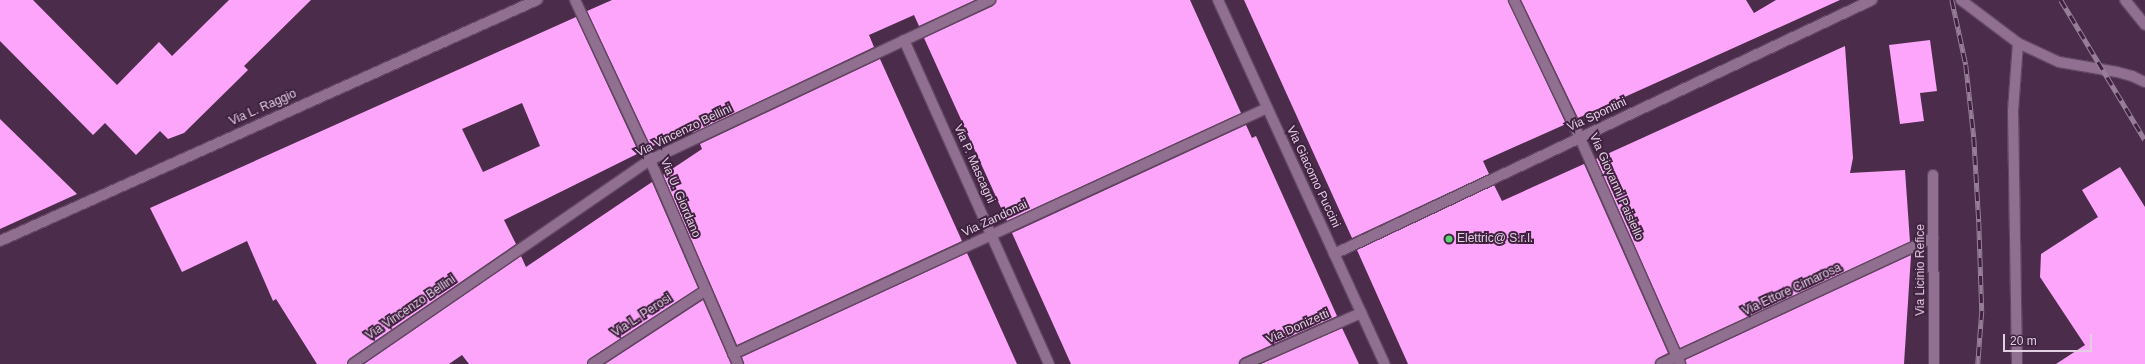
<!DOCTYPE html>
<html>
<head>
<meta charset="utf-8">
<style>
  body { margin:0 }
  #map { position:relative; width:2145px; height:364px; overflow:hidden; background:#4b2c4a; font-family:Helvetica,sans-serif }
  div>[style] { position:absolute }
  .building>* { inset:0; background:#fda4fb }
  .roads { filter:drop-shadow(1px 0 #624862) drop-shadow(-1px 0 #624862) drop-shadow(0 1px #624862) drop-shadow(0 -1px #624862) }
  .lane>* { height:10px; margin:-5px; padding:0 5px; transform-origin:5px; border-radius:5px; background:#916f90 }
  .street>* { height:10px; margin:-5px; padding:0 5px; transform-origin:5px; border-radius:5px; background:#916f90 }
  .secondary>* { height:10px; margin:-5px; padding:0 5px; transform-origin:5px; border-radius:5px; background:#916f90 }
  .rail>* { height:4.5px; margin-top:-2.25px; transform-origin:0; background:repeating-linear-gradient(90deg,#402240 0 9px,#977e96 0 18px); box-sizing:border-box; border-block:1px solid #977e96 }
  .dots>* { width:11px; height:11px; translate:-50% -50%; box-sizing:border-box; border:2px solid #402240; border-radius:50% }
  span { translate:-50% -50%; white-space:nowrap; text-align:center; line-height:1.15; -webkit-text-stroke:4px #402240; paint-order:stroke }
  .street-label { font-size:12px; color:#e2cfe1 }
  .poi-label { font-size:12px; color:#e2cfe1 }
  .left { translate:0 -50%; text-align:left }
  .scale { position:absolute; left:2003px; top:334px; width:89px; height:18px; box-sizing:border-box; border:2px solid #e2cfe1; border-top:0; padding-left:5px; font-size:12px; line-height:14px; white-space:nowrap; color:#e2cfe1; -webkit-text-stroke:3px #402240; paint-order:stroke }
</style>
</head>
<body>
<div id="map">
  <div class="building">
    <div style="clip-path:polygon(0 0,33px 0,117px 85px,159px 42px,172px 56px,229px 0,311px 0,244px 66px,248px 70px,184px 133px,168px 139px,160px 131px,136px 155px,105px 123px,93px 135px,0 41px)"></div>
    <div style="clip-path:polygon(612px 0,975px 0,919px 26px,914px 15px,869px 35px,874px 47px,693px 133px,690px 127px,651px 147px,587px 11px)"></div>
    <div style="clip-path:polygon(996px 0,1190px 0,1241px 113px,1007px 221px,924px 38px,993px 6px)"></div>
    <div style="clip-path:polygon(1244px 0,1508px 0,1566px 124px,1483px 161px,1489px 174px,1352px 238px)"></div>
    <div style="clip-path:polygon(1521px 0,1746px 0,1754px 13px,1776px 0,1840px 0,1578px 118px)"></div>
    <div style="clip-path:polygon(evenodd,576px 17px,639px 153px,504px 220px,516px 244px,349px 359px,347px 364px,317px 364px,276px 299px,273px 301px,247px 241px,182px 272px,150px 208px,576px 17px,522px 103px,540px 146px,483px 172px,462px 129px,522px 103px)"></div>
    <div style="clip-path:polygon(1930px 40px,1937px 91px,1920px 93px,1924px 121px,1900px 124px,1889px 45px)"></div>
    <div style="clip-path:polygon(1845px 46px,1853px 158px,1850px 173px,1905px 170px,1910px 242px,1680px 348px,1596px 159px)"></div>
    <div style="clip-path:polygon(880px 59px,962px 241px,737px 345px,663px 175px,702px 149px,700px 144px)"></div>
    <div style="clip-path:polygon(0 119px,77px 194px,0 229px)"></div>
    <div style="clip-path:polygon(1246px 125px,1252px 138px,1256px 136px,1337px 316px,1242px 358px,1239px 364px,1071px 364px,1012px 233px)"></div>
    <div style="clip-path:polygon(1584px 164px,1668px 353px,1658px 358px,1655px 364px,1408px 364px,1357px 250px,1494px 185px,1502px 201px)"></div>
    <div style="clip-path:polygon(2120px 167px,2145px 207px,2145px 364px,2056px 364px,2085px 345px,2040px 277px,2041px 254px,2098px 217px,2082px 190px)"></div>
    <div style="clip-path:polygon(652px 182px,698px 288px,589px 359px,587px 364px,469px 364px,462px 355px,449px 364px,364px 364px,521px 256px,526px 267px)"></div>
    <div style="clip-path:polygon(967px 253px,1017px 364px,744px 364px,742px 357px)"></div>
    <div style="clip-path:polygon(1911px 255px,1904px 364px,1686px 364px,1685px 360px)"></div>
    <div style="clip-path:polygon(703px 300px,731px 364px,605px 364px)"></div>
    <div style="clip-path:polygon(1342px 328px,1359px 364px,1261px 364px)"></div>
  </div>
  <div class="roads">
    <div class="lane">
      <div style="left:2125px;top:0;width:32px;rotate:51deg"></div>
    </div>
    <div class="street">
      <div style="left:575px;top:0;width:177px;rotate:64.9deg"></div>
      <div style="left:650px;top:160px;width:222px;rotate:66.7deg"></div>
      <div style="left:1218px;top:0;width:400px;rotate:65.4deg"></div>
      <div style="left:1514px;top:0;width:153px;rotate:64.4deg"></div>
      <div style="left:1580px;top:138px;width:247px;rotate:66.1deg"></div>
      <div style="left:904px;top:40px;width:355px;rotate:65.9deg"></div>
      <div style="left:1933px;top:175px;width:189px;rotate:89.7deg"></div>
      <div style="left:0;top:241px;width:589px;rotate:-24.17deg"></div>
      <div style="left:1334px;top:254px;width:595px;rotate:-25.27deg"></div>
      <div style="left:733px;top:354px;width:588px;rotate:-24.73deg"></div>
      <div style="left:353px;top:364px;width:360px;rotate:-34.5deg"></div>
      <div style="left:650px;top:160px;width:376px;rotate:-25.2deg"></div>
      <div style="left:593px;top:364px;width:135px;rotate:-33.2deg"></div>
      <div style="left:1245px;top:364px;width:127px;rotate:-23.7deg"></div>
      <div style="left:1661px;top:364px;width:300px;rotate:-24.9deg"></div>
      <div style="left:2017px;top:364px;width:253px;rotate:-90.9deg"></div>
      <div style="left:2013px;top:111px;width:68px;rotate:-85.8deg"></div>
    </div>
    <div class="secondary">
      <div style="left:1961px;top:0;width:71px;rotate:37deg"></div>
      <div style="left:2018px;top:43px;width:45px;rotate:24.9deg"></div>
      <div style="left:2059px;top:62px;width:59px;rotate:9.8deg"></div>
      <div style="left:2117px;top:72px;width:16px;rotate:15deg"></div>
      <div style="left:2132px;top:76px;width:14px;rotate:25deg"></div>
    </div>
  </div>
  <div class="rail">
    <div style="left:1952px;top:0;width:66px;rotate:77.8deg"></div>
    <div style="left:1966px;top:65px;width:73px;rotate:83.7deg"></div>
    <div style="left:1974px;top:138px;width:84px;rotate:86.6deg"></div>
    <div style="left:1979px;top:222px;width:89px;rotate:88.1deg"></div>
    <div style="left:1982px;top:311px;width:53px;rotate:94.3deg"></div>
    <div style="left:2061px;top:0;width:163px;rotate:59deg"></div>
  </div>
  <div class="dots">
    <div style="left:1449px;top:239px;background:#57d570"></div>
  </div>
  <div class="street-label">
    <span style="left:263px;top:108px;rotate:-24deg">Via L. Raggio</span>
    <span style="left:1597px;top:115px;rotate:-25deg">Via Spontini</span>
    <span style="left:684px;top:131px;rotate:-26deg">Via Vincenzo Bellini</span>
    <span style="left:974px;top:164px;rotate:66deg">Via P. Mascagni</span>
    <span style="left:1313px;top:177px;rotate:65deg">Via Giacomo Puccini</span>
    <span style="left:1616px;top:187px;rotate:66deg">Via Giovanni Paisiello</span>
    <span style="left:680px;top:198px;rotate:67deg">Via U. Giordano</span>
    <span style="left:995px;top:219px;rotate:-25deg">Via Zandonai</span>
    <span style="left:1921px;top:270px;rotate:-90deg">Via Licinio Refice</span>
    <span style="left:1792px;top:290px;rotate:-25deg">Via Ettore Cimarosa</span>
    <span style="left:411px;top:308px;rotate:-34deg">Via Vincenzo Bellini</span>
    <span style="left:642px;top:316px;rotate:-33deg">Via L. Perosi</span>
    <span style="left:1298px;top:327px;rotate:-24deg">Via Donizetti</span>
  </div>
  <div class="poi-label">
    <span class="left" style="left:1457px;top:239px">Elettric@ S.r.l.</span>
  </div>
  <div class="scale">20 m</div>
</div>
</body>
</html>
